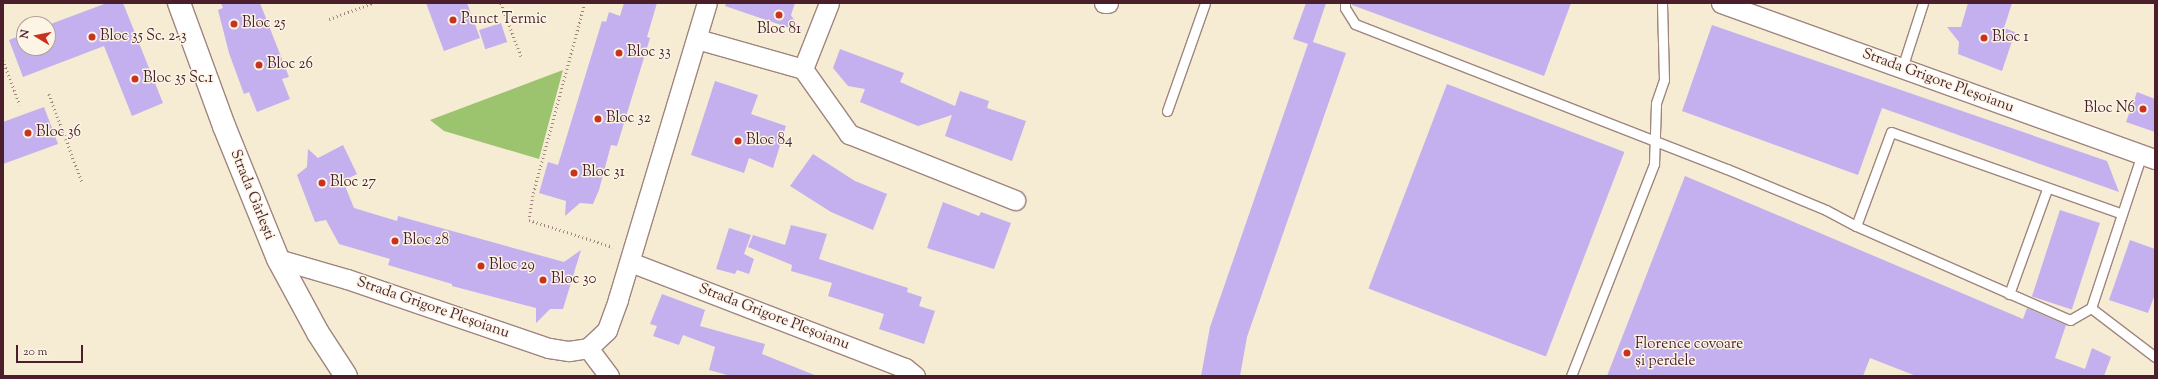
<!DOCTYPE html>
<html>
<head>
<meta charset="utf-8">
<style>
  body { margin:0 }
  #map { position:relative; width:2158px; height:379px; overflow:hidden; background:#f6ebd3; font-family:"Sorts Mill Goudy",serif }
  div>[style] { position:absolute }
  .green>* { inset:0; background:#9cc36e }
  .building>* { inset:0; background:#c4b0ee; transform-origin:0 0 }
  .path>* { height:2.5px; margin-top:-1.25px; transform-origin:0; background:repeating-linear-gradient(90deg,#a0857f 0 1px,transparent 0 4px) }
  .roads { filter:drop-shadow(1px 0 #a0857f) drop-shadow(-1px 0 #a0857f) drop-shadow(0 1px #a0857f) drop-shadow(0 -1px #a0857f) }
  .service>* { height:9px; margin:-4.5px; padding:0 4.5px; transform-origin:4.5px; border-radius:4.5px; background:#fff }
  .minor>* { height:19px; margin:-9.5px; padding:0 9.5px; transform-origin:9.5px; border-radius:9.5px; background:#fff }
  .tertiary>* { height:22px; margin:-11px; padding:0 11px; transform-origin:11px; border-radius:11px; background:#fff }
  .dots>* { width:11px; height:11px; translate:-50% -50%; box-sizing:border-box; border:2px solid #fcf5e5; border-radius:50% }
  span { translate:-50% -50%; white-space:nowrap; text-align:center; line-height:1.15; -webkit-text-stroke:3px #fcf5e5; paint-order:stroke }
  .poi-label { font-size:15px; color:#4a1f2b }
  .left { translate:0 -50%; text-align:left }
  .right { translate:-100% -50%; text-align:right }
  .street-label { font-size:15px; color:#4a1f2b }
  .frame { position:absolute; inset:0; border:4px solid #4a1f2b; pointer-events:none }
  .north { position:absolute; left:16px; top:16px; width:40px; height:40px; box-sizing:border-box; background:#fcf5e5; border:1px solid #b59f9b; border-radius:50%; rotate:280deg; font-size:11px; font-weight:700; line-height:16px; text-align:center; color:#4a1f2b }
  .north::after { content:''; display:block; margin:auto; width:14px; height:18px; background:#c8321e; clip-path:polygon(50% 0,100% 100%,50% 72%,0 100%) }
  .scale { position:absolute; left:16px; top:345px; width:67px; height:18px; box-sizing:border-box; border:2px solid #4a1f2b; border-top:0; padding-left:5px; font-size:12px; line-height:14px; white-space:nowrap; color:#4a1f2b; -webkit-text-stroke:3px #fcf5e5; paint-order:stroke }
</style>
</head>
<body>
<div id="map">
  <div class="green">
    <div style="clip-path:polygon(563px 70px,539px 159px,444px 131px,430px 120px)"></div>
  </div>
  <div class="building">
    <div style="clip-path:polygon(107px 3px,123px 3px,163px 103px,132px 116px,104px 46px,23px 77px,9px 40px,24px 34px,24px 48px,48px 48px,48px 25px)"></div>
    <div style="clip-path:polygon(221px 3px,260px 3px,289px 77px,282px 79px,290px 99px,257px 112px,249px 92px,244px 94px,229px 53px,218px 10px,223px 8px)"></div>
    <div style="clip-path:polygon(426px 3px,467px 3px,480px 38px,444px 51px)"></div>
    <div style="clip-path:polygon(624px 3px,657px 3px,647px 37px,650px 38px,617px 146px,611px 145px,599px 190px,593px 204px,580px 203px,565px 216px,566px 201px,539px 193px,548px 162px,558px 165px,602px 21px,606px 22px,609px 12px,620px 16px)"></div>
    <div style="clip-path:polygon(726px 3px,795px 3px,791px 15px,802px 32px,725px 6px)"></div>
    <div style="clip-path:polygon(1306px 3px,1326px 3px,1313px 42px,1346px 53px,1247px 337px,1240px 376px,1201px 376px,1210px 327px,1308px 44px,1293px 39px)"></div>
    <div style="clip-path:polygon(1352px 3px,1571px 3px,1544px 76px,1352px 5px)"></div>
    <div style="clip-path:polygon(1968px 3px,2012px 3px,2004px 28px,2015px 32px,2002px 71px,1958px 54px,1959px 42px,1947px 27px,1961px 27px)"></div>
    <div style="left:501px;top:23px;width:20px;height:23px;rotate:72deg"></div>
    <div style="clip-path:polygon(1712px 25px,2107px 161px,2119px 192px,1882px 108px,1858px 175px,1682px 111px)"></div>
    <div style="clip-path:polygon(840px 49px,904px 73px,900px 82px,955px 106px,960px 91px,989px 101px,987px 108px,1026px 121px,1012px 161px,945px 136px,952px 115px,918px 126px,860px 102px,865px 89px,848px 86px,833px 68px)"></div>
    <div style="clip-path:polygon(715px 81px,758px 95px,751px 114px,786px 126px,773px 168px,749px 158px,744px 173px,691px 155px)"></div>
    <div style="left:1447px;top:84px;width:190px;height:219px;rotate:21deg"></div>
    <div style="clip-path:polygon(2137px 92px,2155px 99px,2155px 132px,2126px 122px)"></div>
    <div style="clip-path:polygon(44px 107px,58px 144px,3px 164px,3px 122px)"></div>
    <div style="clip-path:polygon(343px 145px,357px 174px,343px 181px,354px 208px,397px 221px,398px 216px,564px 262px,581px 250px,563px 309px,550px 309px,536px 323px,536px 308px,452px 286px,452px 284px,388px 265px,390px 259px,339px 244px,326px 220px,315px 222px,297px 175px,307px 167px,308px 149px,318px 158px)"></div>
    <div style="clip-path:polygon(813px 154px,855px 181px,887px 194px,873px 230px,831px 212px,790px 186px)"></div>
    <div style="clip-path:polygon(1685px 176px,2023px 319px,2027px 308px,2066px 325px,2055px 358px,2085px 369px,2092px 348px,2111px 357px,2104px 376px,1916px 376px,1870px 358px,1863px 376px,1607px 376px)"></div>
    <div style="clip-path:polygon(943px 202px,979px 216px,981px 212px,1011px 223px,994px 269px,927px 248px)"></div>
    <div style="left:2060px;top:210px;width:42px;height:91px;rotate:18deg"></div>
    <div style="clip-path:polygon(791px 225px,827px 234px,819px 259px,908px 288px,907px 292px,922px 297px,919px 306px,935px 311px,924px 344px,879px 329px,884px 314px,828px 296px,832px 283px,791px 271px,792px 265px,748px 247px,753px 235px,785px 245px)"></div>
    <div style="clip-path:polygon(729px 228px,751px 235px,744px 254px,754px 259px,749px 274px,737px 270px,735px 274px,716px 269px)"></div>
    <div style="clip-path:polygon(2130px 240px,2155px 249px,2155px 294px,2148px 313px,2109px 300px)"></div>
    <div style="clip-path:polygon(662px 294px,705px 310px,700px 326px,765px 344px,762px 354px,817px 376px,731px 376px,709px 370px,715px 347px,683px 335px,679px 345px,653px 336px,657px 326px,650px 324px)"></div>
  </div>
  <div class="path">
    <div style="left:501px;top:3px;width:57px;rotate:69.3deg"></div>
    <div style="left:585px;top:3px;width:200px;rotate:105.1deg"></div>
    <div style="left:533px;top:196px;width:24px;rotate:99deg"></div>
    <div style="left:529px;top:220px;width:88px;rotate:17.8deg"></div>
    <div style="left:329px;top:19px;width:47px;rotate:-20deg"></div>
    <div style="left:3px;top:60px;width:48px;rotate:69.3deg"></div>
    <div style="left:49px;top:94px;width:94px;rotate:69.4deg"></div>
  </div>
  <div class="roads">
    <div class="service">
      <div style="left:1345px;top:3px;width:5px;rotate:90deg"></div>
      <div style="left:1345px;top:8px;width:19px;rotate:58deg"></div>
      <div style="left:1355px;top:24px;width:399px;rotate:21.3deg"></div>
      <div style="left:1727px;top:169px;width:107px;rotate:22.5deg"></div>
      <div style="left:1826px;top:210px;width:34px;rotate:28deg"></div>
      <div style="left:1856px;top:226px;width:234px;rotate:23.7deg"></div>
      <div style="left:2070px;top:320px;width:24px;rotate:-30deg"></div>
      <div style="left:2091px;top:308px;width:162px;rotate:-71.7deg"></div>
      <div style="left:1902px;top:68px;width:68px;rotate:-72.1deg"></div>
      <div style="left:1167px;top:111px;width:114px;rotate:-70.6deg"></div>
      <div style="left:1856px;top:226px;width:100px;rotate:-69.6deg"></div>
      <div style="left:1891px;top:132px;width:245px;rotate:19.5deg"></div>
      <div style="left:2009px;top:294px;width:112px;rotate:-70.1deg"></div>
      <div style="left:2091px;top:308px;width:81px;rotate:37.4deg"></div>
      <div style="left:1571px;top:376px;width:228px;rotate:-68.6deg"></div>
      <div style="left:1654px;top:164px;width:61px;rotate:-88.1deg"></div>
      <div style="left:1656px;top:103px;width:24px;rotate:-71deg"></div>
      <div style="left:1664px;top:80px;width:77px;rotate:-91.5deg"></div>
    </div>
    <div class="minor">
      <div style="left:1104px;top:3px;width:4px"></div>
      <div style="left:1721px;top:3px;width:461px;rotate:19.8deg"></div>
      <div style="left:697px;top:39px;width:110px;rotate:15.8deg"></div>
      <div style="left:803px;top:69px;width:80px;rotate:54.7deg"></div>
      <div style="left:849px;top:134px;width:179px;rotate:21.7deg"></div>
      <div style="left:803px;top:69px;width:71px;rotate:-68.5deg"></div>
      <div style="left:278px;top:259px;width:72px;rotate:16.2deg"></div>
      <div style="left:347px;top:279px;width:213px;rotate:18.9deg"></div>
      <div style="left:549px;top:348px;width:20px;rotate:9deg"></div>
      <div style="left:569px;top:351px;width:19px;rotate:-9deg"></div>
      <div style="left:588px;top:348px;width:26px;rotate:-43deg"></div>
      <div style="left:607px;top:330px;width:33px;rotate:-70deg"></div>
      <div style="left:618px;top:299px;width:309px;rotate:-73.3deg"></div>
      <div style="left:630px;top:262px;width:295px;rotate:21.1deg"></div>
      <div style="left:905px;top:368px;width:13px;rotate:39deg"></div>
      <div style="left:588px;top:348px;width:35px;rotate:53deg"></div>
    </div>
    <div class="tertiary">
      <div style="left:179px;top:3px;width:131px;rotate:69.9deg"></div>
      <div style="left:224px;top:126px;width:144px;rotate:67.9deg"></div>
      <div style="left:278px;top:259px;width:84px;rotate:61.6deg"></div>
      <div style="left:318px;top:333px;width:51px;rotate:56.9deg"></div>
    </div>
  </div>
  <div class="dots">
    <div style="left:779px;top:15px;background:#c8321e"></div>
    <div style="left:453px;top:20px;background:#c8321e"></div>
    <div style="left:234px;top:24px;background:#c8321e"></div>
    <div style="left:92px;top:37px;background:#c8321e"></div>
    <div style="left:1984px;top:38px;background:#c8321e"></div>
    <div style="left:619px;top:53px;background:#c8321e"></div>
    <div style="left:259px;top:65px;background:#c8321e"></div>
    <div style="left:135px;top:79px;background:#c8321e"></div>
    <div style="left:2143px;top:109px;background:#c8321e"></div>
    <div style="left:598px;top:119px;background:#c8321e"></div>
    <div style="left:28px;top:133px;background:#c8321e"></div>
    <div style="left:738px;top:141px;background:#c8321e"></div>
    <div style="left:574px;top:173px;background:#c8321e"></div>
    <div style="left:322px;top:183px;background:#c8321e"></div>
    <div style="left:395px;top:241px;background:#c8321e"></div>
    <div style="left:481px;top:266px;background:#c8321e"></div>
    <div style="left:543px;top:280px;background:#c8321e"></div>
    <div style="left:1627px;top:353px;background:#c8321e"></div>
  </div>
  <div class="poi-label">
    <span class="left" style="left:461px;top:20px">Punct Termic</span>
    <span class="left" style="left:242px;top:24px">Bloc 25</span>
    <span style="left:779px;top:30px">Bloc 81</span>
    <span class="left" style="left:100px;top:37px">Bloc 35 Sc. 2-3</span>
    <span class="left" style="left:1992px;top:38px">Bloc 1</span>
    <span class="left" style="left:627px;top:53px">Bloc 33</span>
    <span class="left" style="left:267px;top:65px">Bloc 26</span>
    <span class="left" style="left:143px;top:79px">Bloc 35 Sc.1</span>
    <span class="right" style="left:2135px;top:109px">Bloc N6</span>
    <span class="left" style="left:606px;top:119px">Bloc 32</span>
    <span class="left" style="left:36px;top:133px">Bloc 36</span>
    <span class="left" style="left:746px;top:141px">Bloc 84</span>
    <span class="left" style="left:582px;top:173px">Bloc 31</span>
    <span class="left" style="left:330px;top:183px">Bloc 27</span>
    <span class="left" style="left:403px;top:241px">Bloc 28</span>
    <span class="left" style="left:489px;top:266px">Bloc 29</span>
    <span class="left" style="left:551px;top:280px">Bloc 30</span>
    <span class="left" style="left:1635px;top:353px">Florence covoare<br>și perdele</span>
  </div>
  <div class="street-label">
    <span style="left:1938px;top:81px;rotate:20deg">Strada Grigore Pleșoianu</span>
    <span style="left:252px;top:195px;rotate:68deg">Strada Gârlești</span>
    <span style="left:433px;top:308px;rotate:19deg">Strada Grigore Pleșoianu</span>
    <span style="left:774px;top:317px;rotate:21deg">Strada Grigore Pleșoianu</span>
  </div>
  <div class="frame"></div>
  <div class="north">N</div>
  <div class="scale">20 m</div>
</div>
</body>
</html>
